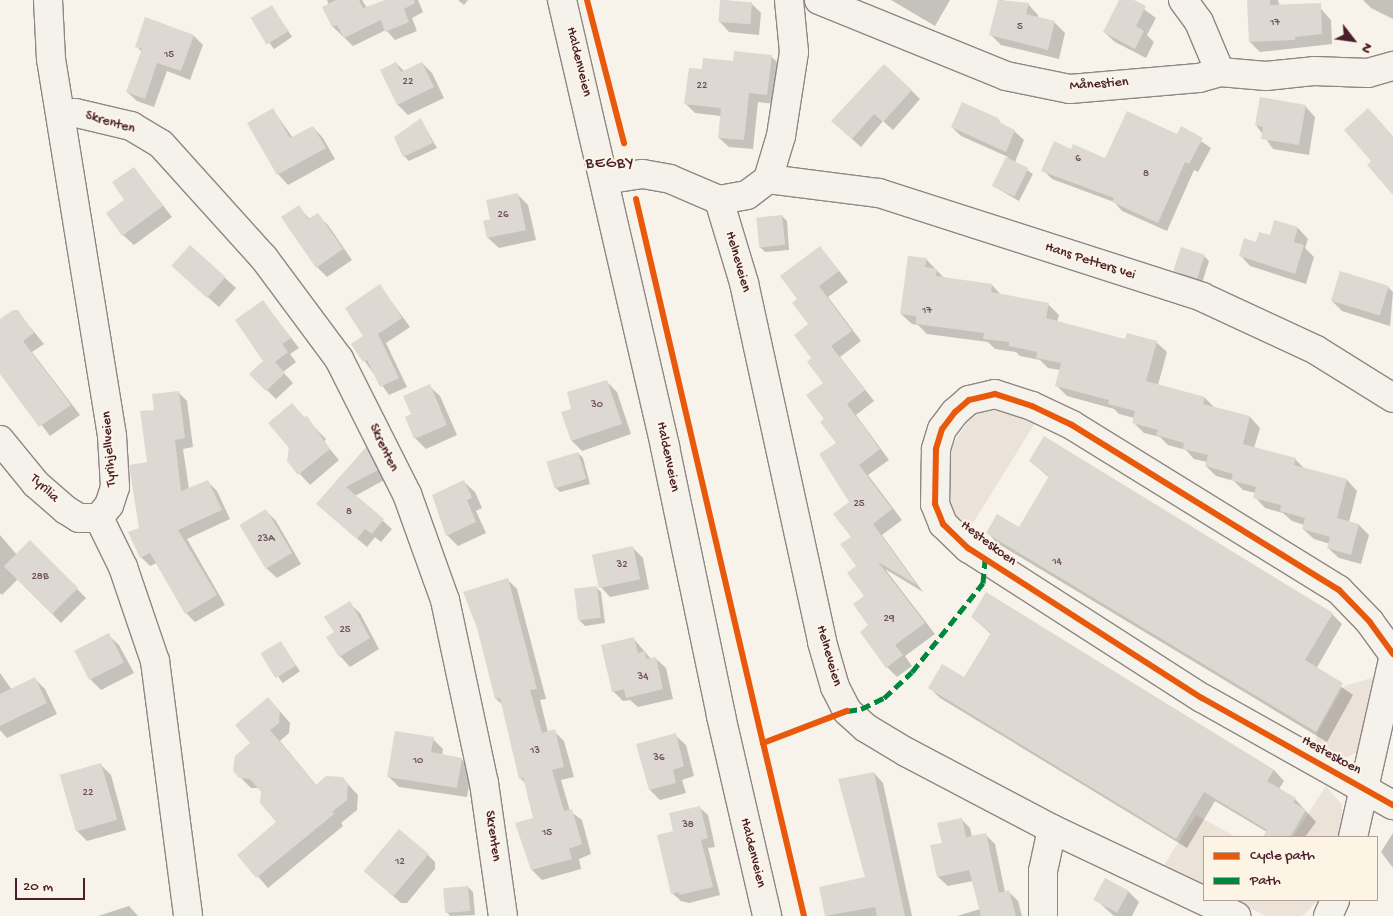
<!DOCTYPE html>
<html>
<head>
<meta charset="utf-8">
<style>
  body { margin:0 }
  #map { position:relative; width:1393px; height:916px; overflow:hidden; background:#f7f3ea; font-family:"Gochi Hand",sans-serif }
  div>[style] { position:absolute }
  .green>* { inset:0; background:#ebe2d8 }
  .shadow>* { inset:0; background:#0003; transform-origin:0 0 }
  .building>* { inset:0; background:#ddd8d2; transform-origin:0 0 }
  .roads { filter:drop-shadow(1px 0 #908684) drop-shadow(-1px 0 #908684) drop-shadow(0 1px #908684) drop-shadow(0 -1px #908684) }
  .minor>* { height:28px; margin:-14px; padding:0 14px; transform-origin:14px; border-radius:14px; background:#f5f2ec }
  .major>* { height:28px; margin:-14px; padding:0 14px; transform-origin:14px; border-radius:14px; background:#f5f2ec }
  .quiet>* { height:5px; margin-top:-2.5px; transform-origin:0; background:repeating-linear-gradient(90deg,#00873e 0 10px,transparent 0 15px) }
  .cycleway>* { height:6px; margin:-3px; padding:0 3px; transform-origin:3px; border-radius:3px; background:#e8590c }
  span { translate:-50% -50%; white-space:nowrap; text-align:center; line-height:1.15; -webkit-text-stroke:4.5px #fcf5e5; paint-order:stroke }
  .number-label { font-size:11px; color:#6f4d55 }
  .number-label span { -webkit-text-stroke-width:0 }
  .street-label { font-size:14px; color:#4a1f2b }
  .quarter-label { font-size:16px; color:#4a1f2b; letter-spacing:1px }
  .legend { position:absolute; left:1203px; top:836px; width:175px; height:65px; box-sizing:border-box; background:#fcf5e5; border:1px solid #b59f9b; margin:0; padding:6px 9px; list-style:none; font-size:15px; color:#4a1f2b }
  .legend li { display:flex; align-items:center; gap:10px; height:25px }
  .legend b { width:25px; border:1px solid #b59f9b }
  .north { position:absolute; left:1328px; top:15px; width:50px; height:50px; -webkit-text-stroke:4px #fcf5e5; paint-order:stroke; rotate:120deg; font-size:14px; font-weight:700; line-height:20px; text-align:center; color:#4a1f2b }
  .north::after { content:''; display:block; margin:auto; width:18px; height:22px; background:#4a1f2b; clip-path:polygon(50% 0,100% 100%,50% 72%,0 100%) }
  .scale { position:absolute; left:15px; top:878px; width:70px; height:22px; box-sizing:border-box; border:2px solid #4a1f2b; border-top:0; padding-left:6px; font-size:15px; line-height:18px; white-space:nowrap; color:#4a1f2b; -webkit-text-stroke:4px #fcf5e5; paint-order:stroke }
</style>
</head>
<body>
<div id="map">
  <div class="green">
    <div style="clip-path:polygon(996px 407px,1035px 423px,970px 528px,949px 516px,943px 483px,951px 447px,971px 417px)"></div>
    <div style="clip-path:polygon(1375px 677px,1363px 749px,1341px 760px,1315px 746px,1317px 733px,1344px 686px)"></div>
    <div style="clip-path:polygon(1326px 786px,1342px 805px,1342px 837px,1293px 837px)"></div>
    <div style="clip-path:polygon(1196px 815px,1236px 837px,1204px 837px,1204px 887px,1162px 868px)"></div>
    <div style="clip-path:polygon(1232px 900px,1319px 900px,1302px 916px,1266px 916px)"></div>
  </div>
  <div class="shadow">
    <div style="clip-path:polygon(327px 0,362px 0,367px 8px,389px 0,418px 0,423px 12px,412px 18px,417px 31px,395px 40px,386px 30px,353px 46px,333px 27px,324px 7px,329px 5px)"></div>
    <div style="clip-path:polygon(458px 0,468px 0,464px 5px)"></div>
    <div style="clip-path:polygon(721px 0,751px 3px,761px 13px,759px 35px,729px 32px,719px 21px)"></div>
    <div style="clip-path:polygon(891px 0,950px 0,935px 26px)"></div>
    <div style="clip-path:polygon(1000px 0,1028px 4px,1038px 15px,1038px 18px,1055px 23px,1065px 33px,1059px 59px,1001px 45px,991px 35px)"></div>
    <div style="clip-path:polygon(1121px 0,1131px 0,1156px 18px,1147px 35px,1154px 42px,1146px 58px,1115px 42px,1104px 32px)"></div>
    <div style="clip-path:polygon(1248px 0,1278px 0,1280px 7px,1321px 9px,1331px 20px,1332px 44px,1260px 52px,1250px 42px)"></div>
    <div style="clip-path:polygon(1363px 0,1393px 0,1393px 19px,1371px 8px)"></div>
    <div style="left:272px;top:7px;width:36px;height:22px;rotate:56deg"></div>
    <div style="clip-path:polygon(146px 19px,194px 36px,203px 45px,190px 80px,167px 71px,154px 107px,137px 101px,127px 92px,142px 52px,136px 46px)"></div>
    <div style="clip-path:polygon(771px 56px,780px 65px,776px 104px,758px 102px,753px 149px,729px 147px,719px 138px,721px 116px,695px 113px,686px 104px,703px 71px)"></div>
    <div style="clip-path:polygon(396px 63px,404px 71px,422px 63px,432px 73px,444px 98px,408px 115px,398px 105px,382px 70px)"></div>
    <div style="clip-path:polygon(911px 90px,920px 99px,893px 130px,883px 121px,861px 147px,832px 121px)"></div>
    <div style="clip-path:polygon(1305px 106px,1315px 117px,1309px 155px,1273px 149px,1256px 125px)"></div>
    <div style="clip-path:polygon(273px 110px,293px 138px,313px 127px,323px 138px,335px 159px,288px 185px,278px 174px)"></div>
    <div style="clip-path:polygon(421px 120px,437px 148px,409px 161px,404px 156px)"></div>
    <div style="clip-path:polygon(952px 127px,1014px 131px,1024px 140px,1015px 162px,1033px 174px,1019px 201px,993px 186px,1008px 157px,961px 136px)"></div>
    <div style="clip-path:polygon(1182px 128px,1211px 148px,1198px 172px,1194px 170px,1167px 231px,1122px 211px,1114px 202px,1052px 179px,1043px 170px,1072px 150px,1105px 160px,1177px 136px)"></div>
    <div style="clip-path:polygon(134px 168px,172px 217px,134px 245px,123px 235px,126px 200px)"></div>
    <div style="clip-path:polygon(517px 194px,528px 205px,536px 240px,499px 248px,488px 238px,491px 220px)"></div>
    <div style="clip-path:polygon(298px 207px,310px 219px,317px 215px,328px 225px,352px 260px,327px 277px,317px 267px)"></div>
    <div style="clip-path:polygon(782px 216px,787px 221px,789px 250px,765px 252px,760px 247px)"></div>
    <div style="clip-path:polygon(1298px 228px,1308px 239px,1305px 248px,1314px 257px,1306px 284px,1250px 266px,1240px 255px,1271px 237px)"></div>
    <div style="clip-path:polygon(191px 247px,236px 288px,219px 307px,184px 276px)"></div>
    <div style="clip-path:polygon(820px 247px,848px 282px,828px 297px,861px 341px,840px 357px,874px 401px,856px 415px,889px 460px,868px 475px,902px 520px,882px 535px,923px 592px,885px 569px,935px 634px,905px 656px,912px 666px,897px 677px,887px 667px,870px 626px,852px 537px,850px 503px,837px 443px,826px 419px,824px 383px,813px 358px,810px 325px,799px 299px)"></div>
    <div style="clip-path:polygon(1204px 256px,1209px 261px,1202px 283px,1174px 271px)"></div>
    <div style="clip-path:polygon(926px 259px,945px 279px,992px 285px,1002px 296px,1048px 304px,1059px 315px,1057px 322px,1126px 340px,1156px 342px,1167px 352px,1158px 385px,1205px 398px,1215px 408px,1250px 417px,1260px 428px,1254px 448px,1295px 459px,1306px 470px,1347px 480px,1357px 491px,1349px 522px,1359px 525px,1369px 535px,1361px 564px,1339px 558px,1328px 548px,1330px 544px,1314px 539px,1303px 529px,1304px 525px,1292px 521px,1283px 513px,1265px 508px,1255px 497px,1256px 493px,1243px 490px,1234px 481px,1216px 476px,1206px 466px,1207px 462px,1194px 459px,1186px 450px,1168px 445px,1160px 437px,1144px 433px,1133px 422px,1134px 418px,1119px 414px,1114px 409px,1067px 396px,1056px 385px,1060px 370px,1048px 368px,1040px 360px,1020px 356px,1016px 352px,995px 349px,988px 342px,927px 334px,918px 325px,912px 324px,901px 314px)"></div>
    <div style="clip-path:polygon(380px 286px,410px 327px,386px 343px,407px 387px,389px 395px,353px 345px,365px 336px)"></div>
    <div style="clip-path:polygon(1388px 287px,1393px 292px,1390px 326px,1342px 311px,1332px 301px)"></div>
    <div style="clip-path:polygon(263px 302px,299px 348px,290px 354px,296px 362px,283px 372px,293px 383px,276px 399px,251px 374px,265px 361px)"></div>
    <div style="clip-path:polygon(17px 311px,44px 344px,32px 352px,80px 415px,50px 436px,0 371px,0 321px)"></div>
    <div style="clip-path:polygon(607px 382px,617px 392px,631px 434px,582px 451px,572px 441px,563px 413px,573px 410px)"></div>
    <div style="clip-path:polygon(429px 386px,440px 396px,457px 435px,426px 449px,415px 438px,413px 414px)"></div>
    <div style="clip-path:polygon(178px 392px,187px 401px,193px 447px,183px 449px,189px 489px,208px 482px,217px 491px,230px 519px,187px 539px,225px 605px,195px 622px,186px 613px,157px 563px,150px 566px,141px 557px,140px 528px,156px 411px)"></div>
    <div style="clip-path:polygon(292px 405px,326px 439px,324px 442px,339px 460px,310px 485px,288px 461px)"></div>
    <div style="clip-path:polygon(366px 448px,374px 457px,386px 479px,355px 496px,392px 529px,381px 542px,375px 537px,367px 547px,327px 513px)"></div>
    <div style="clip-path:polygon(578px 453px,583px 458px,590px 484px,560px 492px,555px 487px)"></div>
    <div style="clip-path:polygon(1030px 461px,1332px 614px,1342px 624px,1316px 669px,1353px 695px,1327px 742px,997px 543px,987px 532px,1019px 529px,1050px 478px)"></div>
    <div style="clip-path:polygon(464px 482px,475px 492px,482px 508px,476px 511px,486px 533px,458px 546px,447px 535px)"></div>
    <div style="clip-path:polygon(266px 511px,276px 521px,301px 564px,277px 578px,266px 568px)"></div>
    <div style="clip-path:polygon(0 535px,17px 555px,30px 542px,86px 598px,61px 623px,18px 579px,2px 595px,0 593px)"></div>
    <div style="clip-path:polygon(633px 548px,643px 558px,649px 589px,610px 597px,600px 586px)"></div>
    <div style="clip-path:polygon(507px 579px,517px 589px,546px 699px,540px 700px,548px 732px,554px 731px,564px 741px,574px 777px,561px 780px,570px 811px,582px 820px,591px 854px,579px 859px,581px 869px,542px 880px,532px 870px,517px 824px,534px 819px,526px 784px,520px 778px,503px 705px,496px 699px,478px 627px)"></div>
    <div style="clip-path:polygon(596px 587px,601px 592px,605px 623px,585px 626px,580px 621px)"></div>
    <div style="clip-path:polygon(987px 594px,1274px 770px,1284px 781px,1279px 789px,1295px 799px,1316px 822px,1305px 837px,1264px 837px,1267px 832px,1215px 801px,1187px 848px,940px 698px,929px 687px,964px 678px,991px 634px,972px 617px)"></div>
    <div style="clip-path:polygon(349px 603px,360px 613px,379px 649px,350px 667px,340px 656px,336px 633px)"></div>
    <div style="clip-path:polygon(108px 635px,119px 645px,134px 673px,101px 690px,91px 680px,76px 652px)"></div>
    <div style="clip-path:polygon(633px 638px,651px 659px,655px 658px,666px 668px,673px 699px,638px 707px,630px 700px,623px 701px,613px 691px)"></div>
    <div style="left:281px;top:643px;width:34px;height:21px;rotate:56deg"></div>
    <div style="clip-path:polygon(0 673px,12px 690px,35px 679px,45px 689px,57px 714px,7px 738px,0 730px)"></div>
    <div style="clip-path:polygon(278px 709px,290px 723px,289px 733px,280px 741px,317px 786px,342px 778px,358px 795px,357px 810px,341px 823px,343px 826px,268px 888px,239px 855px,277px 822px,260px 788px,251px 788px,240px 777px,251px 743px)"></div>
    <div style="clip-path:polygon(675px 735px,686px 745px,694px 776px,682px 780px,686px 793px,660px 800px,650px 790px)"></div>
    <div style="clip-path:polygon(433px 739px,443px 749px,442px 755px,461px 759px,472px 769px,467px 797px,399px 787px,388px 776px)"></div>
    <div style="clip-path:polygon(101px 765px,111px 775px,126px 830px,87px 841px,77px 831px)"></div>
    <div style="clip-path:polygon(874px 773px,883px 783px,912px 916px,826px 916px,820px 888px,867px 878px)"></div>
    <div style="clip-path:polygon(699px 807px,708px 815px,715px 847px,708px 848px,720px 895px,689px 903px,681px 901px,672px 893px,675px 832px)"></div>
    <div style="clip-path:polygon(961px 819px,970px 828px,972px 837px,985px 834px,995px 844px,1005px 892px,1009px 892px,1018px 901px,1022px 916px,957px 916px,980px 909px,973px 881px,948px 886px,938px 877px,932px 846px,943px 844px)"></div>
    <div style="clip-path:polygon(1393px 833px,1393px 868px,1381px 852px)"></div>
    <div style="clip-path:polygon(425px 852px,435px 862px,435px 869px,407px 903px,401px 903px,365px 871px)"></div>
    <div style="clip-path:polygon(468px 887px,473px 892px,475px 915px,450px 916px,447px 912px)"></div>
    <div style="clip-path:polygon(1129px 892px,1139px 902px,1132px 916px,1114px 916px,1095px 899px)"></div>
    <div style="clip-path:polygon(129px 906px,138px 916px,98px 916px)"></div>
  </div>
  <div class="building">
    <div style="clip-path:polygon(336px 0,359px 0,363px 8px,385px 0,414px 0,415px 3px,404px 9px,409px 22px,385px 32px,381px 20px,344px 38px,337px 25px,332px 27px,322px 7px)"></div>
    <div style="left:720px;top:0;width:32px;height:22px;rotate:4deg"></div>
    <div style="clip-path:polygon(998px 0,1029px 3px,1026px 14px,1055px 21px,1048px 50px,989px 35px)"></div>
    <div style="clip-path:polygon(1119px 0,1134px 0,1146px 6px,1136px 26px,1144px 31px,1135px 49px,1103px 32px)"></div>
    <div style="clip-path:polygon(1247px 0,1270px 0,1270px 5px,1321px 3px,1322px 34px,1295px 37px,1295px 40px,1249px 42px)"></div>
    <div style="left:272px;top:5px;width:31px;height:25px;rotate:59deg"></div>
    <div style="clip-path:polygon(145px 17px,194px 35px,181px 71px,157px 63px,145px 99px,126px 92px,142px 49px,135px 47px)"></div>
    <div style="clip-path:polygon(734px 51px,772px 55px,767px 95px,749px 93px,744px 140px,718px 138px,721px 108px,684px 104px,689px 68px,702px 69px,703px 58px,733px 61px)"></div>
    <div style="clip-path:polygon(396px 62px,401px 72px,422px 62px,434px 87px,397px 105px,380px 70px)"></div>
    <div style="clip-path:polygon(884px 64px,912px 90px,883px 122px,874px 114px,852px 139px,831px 121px)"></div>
    <div style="clip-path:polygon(1260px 97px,1306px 105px,1299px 145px,1261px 139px,1263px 127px,1255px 125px)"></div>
    <div style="clip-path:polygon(962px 102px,998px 118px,1001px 123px,1015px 130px,1006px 152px,951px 127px)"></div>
    <div style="clip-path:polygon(273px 108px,290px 138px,313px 126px,326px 148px,277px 175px,247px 123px)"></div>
    <div style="clip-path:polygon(1368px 108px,1393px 136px,1393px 195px,1367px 165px,1371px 161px,1344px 130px)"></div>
    <div style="clip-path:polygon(1127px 111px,1177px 134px,1181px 126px,1203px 138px,1189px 164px,1185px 162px,1158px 223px,1112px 202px,1114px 198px,1041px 171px,1054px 141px,1071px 149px,1073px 144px,1105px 158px)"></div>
    <div style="clip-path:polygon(421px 118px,433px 143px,403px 157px,394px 137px)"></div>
    <div style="left:1006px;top:157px;width:25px;height:32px;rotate:26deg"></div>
    <div style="clip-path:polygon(134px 167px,163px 206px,122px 236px,106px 213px,124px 200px,112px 182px)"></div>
    <div style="clip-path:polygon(518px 193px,526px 230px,487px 238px,483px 221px,490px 219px,486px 200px)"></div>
    <div style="clip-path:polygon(299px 205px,308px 219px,318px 213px,343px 249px,316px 268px,281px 217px)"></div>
    <div style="left:782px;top:215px;width:30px;height:26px;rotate:84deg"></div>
    <div style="clip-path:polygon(1274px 220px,1298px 227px,1294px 242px,1304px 245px,1295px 274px,1239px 256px,1244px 238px,1256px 242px,1259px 232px,1270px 235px)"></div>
    <div style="left:190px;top:245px;width:48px;height:28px;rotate:42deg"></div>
    <div style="clip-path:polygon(820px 246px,839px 271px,819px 286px,852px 331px,831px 346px,865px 390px,847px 404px,880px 449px,859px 465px,892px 509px,873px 524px,917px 585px,878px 562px,925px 623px,895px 645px,903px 655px,886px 668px,860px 632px,868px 625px,853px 604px,864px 596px,847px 573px,856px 566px,840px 544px,851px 537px,833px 514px,849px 502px,819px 454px,836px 443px,820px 422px,824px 419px,806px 395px,823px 383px,807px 362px,811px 358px,794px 335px,808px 324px,792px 303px,797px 299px,780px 276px)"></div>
    <div style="left:1181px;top:247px;width:25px;height:25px;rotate:18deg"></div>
    <div style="clip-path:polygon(908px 256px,927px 258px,925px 267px,937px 269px,936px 276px,992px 284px,991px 292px,1049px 303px,1046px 318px,1125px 339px,1127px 333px,1157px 341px,1146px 381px,1205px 397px,1203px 404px,1250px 416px,1243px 444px,1296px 458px,1294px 465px,1347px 479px,1337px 518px,1359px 524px,1351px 555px,1327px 548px,1330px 537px,1302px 529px,1305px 518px,1280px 511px,1281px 505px,1253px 498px,1256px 487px,1231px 480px,1233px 474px,1205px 466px,1208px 455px,1183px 449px,1184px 443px,1156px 435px,1158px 430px,1132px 423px,1135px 411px,1108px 404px,1109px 400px,1055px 386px,1061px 363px,1036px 358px,1037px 352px,1009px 346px,1009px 342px,983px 339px,984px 333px,916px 324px,916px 316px,900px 314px)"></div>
    <div style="left:1340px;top:271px;width:51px;height:31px;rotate:17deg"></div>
    <div style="clip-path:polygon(380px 284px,402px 318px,378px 334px,399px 378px,380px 387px,367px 360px,363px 362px,351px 344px,363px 336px,345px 308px)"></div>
    <div style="clip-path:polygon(263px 300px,291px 338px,282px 344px,288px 352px,275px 362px,285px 373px,266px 391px,249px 374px,263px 361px,235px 320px)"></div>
    <div style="clip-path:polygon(13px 310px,18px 310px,34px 333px,23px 341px,71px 405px,39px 427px,0 374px,0 319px)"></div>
    <div style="clip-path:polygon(607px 380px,622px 424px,571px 441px,561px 412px,571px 409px,567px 392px)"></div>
    <div style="clip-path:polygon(430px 384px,447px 425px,414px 439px,405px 417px,411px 414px,403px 396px)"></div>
    <div style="clip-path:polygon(179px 391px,185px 438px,175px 440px,181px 491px,208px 480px,222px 510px,178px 530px,217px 595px,185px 614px,150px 553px,140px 558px,128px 532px,139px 528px,129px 465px,147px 462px,140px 411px,154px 410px,152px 394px)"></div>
    <div style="clip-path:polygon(292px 403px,304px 417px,307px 416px,330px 449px,298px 475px,287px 461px,289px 448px,268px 423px)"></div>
    <div style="clip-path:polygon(1044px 436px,1333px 613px,1305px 660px,1343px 683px,1316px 732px,986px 533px,997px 514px,1019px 527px,1049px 476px,1029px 461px)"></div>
    <div style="clip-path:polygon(366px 447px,378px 470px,346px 487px,384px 519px,372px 534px,365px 529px,357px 539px,316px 504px)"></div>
    <div style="left:578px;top:452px;width:28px;height:33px;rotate:73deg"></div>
    <div style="clip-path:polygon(464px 480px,472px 498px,467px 500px,476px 522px,446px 536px,432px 495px)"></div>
    <div style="left:266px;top:509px;width:51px;height:31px;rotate:59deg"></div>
    <div style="left:30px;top:540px;width:68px;height:37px;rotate:45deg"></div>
    <div style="left:633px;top:546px;width:34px;height:42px;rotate:78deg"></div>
    <div style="clip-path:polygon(508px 578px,537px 689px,530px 690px,542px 733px,555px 729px,564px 767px,552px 770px,564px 811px,572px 809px,582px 844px,569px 849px,572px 859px,531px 870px,515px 823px,533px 818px,523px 777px,519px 779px,500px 698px,495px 699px,477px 628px,463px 592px)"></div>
    <div style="left:597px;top:586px;width:32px;height:23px;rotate:83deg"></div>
    <div style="clip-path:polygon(986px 592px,1274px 770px,1267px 781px,1296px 798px,1293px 802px,1306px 810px,1290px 837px,1263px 837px,1267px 830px,1204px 792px,1176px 839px,928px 688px,942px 664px,964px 677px,991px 633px,971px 617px)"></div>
    <div style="clip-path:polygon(350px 601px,370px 638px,339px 657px,326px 637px,334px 632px,324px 617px)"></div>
    <div style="left:109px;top:633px;width:33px;height:39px;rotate:63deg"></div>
    <div style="clip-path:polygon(634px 637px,638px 653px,645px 651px,646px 659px,656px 657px,663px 689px,626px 698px,624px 689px,612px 692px,601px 645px)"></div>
    <div style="left:281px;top:641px;width:29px;height:24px;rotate:59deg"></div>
    <div style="clip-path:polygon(35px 677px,47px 703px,0 726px,0 694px)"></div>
    <div style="clip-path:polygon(268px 697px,280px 711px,279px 723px,270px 730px,316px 785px,326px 776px,343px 777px,348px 784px,347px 800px,332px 812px,334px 814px,256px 878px,237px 855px,276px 822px,260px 803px,261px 792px,250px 779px,239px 778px,233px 771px,235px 756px,250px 743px,235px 725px)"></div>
    <div style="clip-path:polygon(395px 731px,434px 737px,431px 752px,462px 758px,457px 788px,387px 777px)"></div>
    <div style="clip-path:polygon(676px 733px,684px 766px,673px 770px,676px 783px,649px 790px,636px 744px)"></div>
    <div style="left:101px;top:763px;width:59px;height:43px;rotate:74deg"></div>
    <div style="clip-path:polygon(874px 772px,905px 916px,877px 916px,875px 907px,825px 916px,819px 887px,865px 877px,838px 779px)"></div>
    <div style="clip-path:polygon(700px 806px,708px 838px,701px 840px,713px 887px,679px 895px,679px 892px,671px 894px,657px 835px,673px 831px,669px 813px)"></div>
    <div style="clip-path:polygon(962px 818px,966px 837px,986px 833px,999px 893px,1009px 890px,1016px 916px,981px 916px,969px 870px,937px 877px,930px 845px,942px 843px,937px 823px)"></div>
    <div style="left:399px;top:829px;width:39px;height:55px;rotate:40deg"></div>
    <div style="left:1105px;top:878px;width:27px;height:25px;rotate:28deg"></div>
    <div style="left:468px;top:886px;width:25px;height:25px;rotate:85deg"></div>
  </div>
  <div class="roads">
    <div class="minor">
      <div style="left:48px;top:0;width:59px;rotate:87.1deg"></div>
      <div style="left:51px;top:59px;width:382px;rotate:80.8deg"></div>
      <div style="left:112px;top:436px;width:51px;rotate:86.6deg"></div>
      <div style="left:115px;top:487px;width:19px;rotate:108deg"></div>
      <div style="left:109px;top:505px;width:16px;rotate:128deg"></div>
      <div style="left:819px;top:0;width:202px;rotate:22.1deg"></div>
      <div style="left:1006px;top:76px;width:65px;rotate:11.5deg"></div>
      <div style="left:1070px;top:89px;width:129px;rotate:-4.9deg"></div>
      <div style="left:1199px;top:78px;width:22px;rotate:-16deg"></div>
      <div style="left:1220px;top:72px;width:46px;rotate:5deg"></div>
      <div style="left:1266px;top:76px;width:48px;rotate:-5.9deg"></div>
      <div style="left:1314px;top:71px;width:54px;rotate:2.1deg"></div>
      <div style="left:1368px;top:73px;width:26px;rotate:-16deg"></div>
      <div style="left:1183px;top:0;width:27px;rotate:54deg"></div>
      <div style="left:1199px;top:22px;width:54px;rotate:67.2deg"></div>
      <div style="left:61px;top:115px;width:15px;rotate:-8deg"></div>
      <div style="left:76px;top:113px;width:57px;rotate:13.3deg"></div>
      <div style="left:131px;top:126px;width:35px;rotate:31deg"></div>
      <div style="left:161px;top:144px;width:154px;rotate:47.9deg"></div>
      <div style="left:264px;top:258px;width:126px;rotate:53.4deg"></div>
      <div style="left:339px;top:359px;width:151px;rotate:63.3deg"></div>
      <div style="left:407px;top:494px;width:113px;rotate:70.3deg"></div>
      <div style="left:445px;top:600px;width:187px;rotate:78deg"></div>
      <div style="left:484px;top:783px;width:134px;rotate:81.9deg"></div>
      <div style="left:768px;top:179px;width:112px;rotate:7.2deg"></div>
      <div style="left:879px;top:193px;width:339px;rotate:17.8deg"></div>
      <div style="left:1202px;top:297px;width:126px;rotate:24.9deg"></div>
      <div style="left:1316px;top:350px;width:91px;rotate:31.9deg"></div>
      <div style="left:604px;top:180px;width:39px;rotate:-9deg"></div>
      <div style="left:643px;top:174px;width:27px;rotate:10deg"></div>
      <div style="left:670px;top:179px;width:53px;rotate:23.2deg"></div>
      <div style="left:719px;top:200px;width:28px;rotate:-10deg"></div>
      <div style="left:747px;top:195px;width:26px;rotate:-37deg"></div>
      <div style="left:768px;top:179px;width:45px;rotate:-73.2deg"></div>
      <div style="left:781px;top:136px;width:85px;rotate:-81.2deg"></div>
      <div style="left:794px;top:52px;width:52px;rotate:-95.5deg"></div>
      <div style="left:719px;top:200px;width:87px;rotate:73.2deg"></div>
      <div style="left:744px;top:283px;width:367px;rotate:77.7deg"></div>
      <div style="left:822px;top:642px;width:47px;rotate:73.9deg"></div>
      <div style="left:835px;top:687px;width:27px;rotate:63deg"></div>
      <div style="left:847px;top:711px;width:25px;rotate:42deg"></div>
      <div style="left:866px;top:728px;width:47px;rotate:31deg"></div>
      <div style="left:906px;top:752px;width:165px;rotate:27.8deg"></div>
      <div style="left:1052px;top:829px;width:204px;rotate:25.3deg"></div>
      <div style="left:0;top:440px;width:57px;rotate:50.7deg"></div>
      <div style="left:36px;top:484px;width:40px;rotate:41deg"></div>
      <div style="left:66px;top:510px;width:15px;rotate:32deg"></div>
      <div style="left:79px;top:518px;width:20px"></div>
      <div style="left:99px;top:518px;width:55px;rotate:63.9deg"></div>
      <div style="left:123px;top:567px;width:99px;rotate:71.2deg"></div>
      <div style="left:155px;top:661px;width:257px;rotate:82.6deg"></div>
      <div style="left:1393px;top:654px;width:39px;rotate:-126deg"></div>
      <div style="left:1370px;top:622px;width:45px;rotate:-134.1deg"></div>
      <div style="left:1339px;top:590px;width:314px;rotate:-148.3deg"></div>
      <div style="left:1072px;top:425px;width:44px;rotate:-154.6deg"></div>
      <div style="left:1032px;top:406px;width:39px;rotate:-162deg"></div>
      <div style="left:995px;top:394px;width:27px;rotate:167deg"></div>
      <div style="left:969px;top:400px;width:18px;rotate:139deg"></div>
      <div style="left:955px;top:412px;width:21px;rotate:127deg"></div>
      <div style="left:942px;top:429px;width:21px;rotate:107deg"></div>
      <div style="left:936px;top:449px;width:55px;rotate:91deg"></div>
      <div style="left:935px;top:504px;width:22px;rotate:68deg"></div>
      <div style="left:943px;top:524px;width:35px;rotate:44deg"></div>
      <div style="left:968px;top:548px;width:278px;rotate:32.7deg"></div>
      <div style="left:1202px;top:698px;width:219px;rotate:29.3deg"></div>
      <div style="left:1353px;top:837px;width:181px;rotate:-77.3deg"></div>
      <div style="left:1043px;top:916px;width:45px;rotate:-90deg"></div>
      <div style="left:1043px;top:871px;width:43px;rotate:-77.9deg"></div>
      <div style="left:1328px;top:916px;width:17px;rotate:-66deg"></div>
    </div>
    <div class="major">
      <div style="left:562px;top:0;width:459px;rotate:77deg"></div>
      <div style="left:665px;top:447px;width:275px;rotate:78.2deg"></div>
      <div style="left:721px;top:716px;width:205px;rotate:77deg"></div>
    </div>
  </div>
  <div class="quiet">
    <div style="left:847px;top:711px;width:14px;rotate:-8deg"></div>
    <div style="left:861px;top:709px;width:25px;rotate:-26deg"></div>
    <div style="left:884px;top:698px;width:38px;rotate:-43deg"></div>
    <div style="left:912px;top:672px;width:114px;rotate:-51.4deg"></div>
    <div style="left:983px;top:583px;width:23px;rotate:-85deg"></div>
  </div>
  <div class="cycleway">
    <div style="left:587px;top:0;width:148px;rotate:75.5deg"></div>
    <div style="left:636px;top:199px;width:559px;rotate:76.86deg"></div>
    <div style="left:1393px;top:654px;width:39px;rotate:-126deg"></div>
    <div style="left:1370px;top:622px;width:45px;rotate:-134.1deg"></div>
    <div style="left:1339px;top:590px;width:314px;rotate:-148.3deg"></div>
    <div style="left:1072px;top:425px;width:44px;rotate:-154.6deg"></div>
    <div style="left:1032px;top:406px;width:39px;rotate:-162deg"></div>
    <div style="left:995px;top:394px;width:27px;rotate:167deg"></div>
    <div style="left:969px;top:400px;width:18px;rotate:139deg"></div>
    <div style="left:955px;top:412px;width:21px;rotate:127deg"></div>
    <div style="left:942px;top:429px;width:21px;rotate:107deg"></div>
    <div style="left:936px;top:449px;width:55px;rotate:91deg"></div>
    <div style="left:935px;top:504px;width:22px;rotate:68deg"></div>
    <div style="left:943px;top:524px;width:35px;rotate:44deg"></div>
    <div style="left:968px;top:548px;width:278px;rotate:32.7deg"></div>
    <div style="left:1202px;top:698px;width:219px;rotate:29.3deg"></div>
    <div style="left:804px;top:916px;width:178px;rotate:-103.3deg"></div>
    <div style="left:763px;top:743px;width:90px;rotate:-20.9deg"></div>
  </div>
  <div class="number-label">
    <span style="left:1275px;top:23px">17</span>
    <span style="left:1020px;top:27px">5</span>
    <span style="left:169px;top:55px">15</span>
    <span style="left:408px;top:82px">22</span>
    <span style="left:702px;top:86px">22</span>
    <span style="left:1078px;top:159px">6</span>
    <span style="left:1146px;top:174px">8</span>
    <span style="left:503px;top:215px">26</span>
    <span style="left:927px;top:311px">17</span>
    <span style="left:597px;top:405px">30</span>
    <span style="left:859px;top:504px">25</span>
    <span style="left:349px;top:512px">8</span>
    <span style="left:266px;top:539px">23A</span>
    <span style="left:1057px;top:562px">14</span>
    <span style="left:622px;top:565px">32</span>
    <span style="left:40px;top:577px">28B</span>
    <span style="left:889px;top:619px">29</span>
    <span style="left:345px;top:630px">25</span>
    <span style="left:643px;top:677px">34</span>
    <span style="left:535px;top:751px">13</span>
    <span style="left:659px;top:758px">36</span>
    <span style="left:418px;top:761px">10</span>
    <span style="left:88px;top:793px">22</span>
    <span style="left:688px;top:825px">38</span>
    <span style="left:547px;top:833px">15</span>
    <span style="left:400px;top:862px">12</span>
  </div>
  <div class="street-label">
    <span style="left:578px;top:62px;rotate:76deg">Haldenveien</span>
    <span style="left:1099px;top:85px;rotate:-4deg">Månestien</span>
    <span style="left:110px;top:123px;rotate:16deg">Skrenten</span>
    <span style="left:737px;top:262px;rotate:74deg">Helneveien</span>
    <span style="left:1090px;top:262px;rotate:18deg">Hans Petters vei</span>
    <span style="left:383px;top:448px;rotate:64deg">Skrenten</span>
    <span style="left:110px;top:449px;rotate:-94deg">Tyrihjellveien</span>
    <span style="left:667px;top:457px;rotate:78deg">Haldenveien</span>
    <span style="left:44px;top:489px;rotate:44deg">Tyrilia</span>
    <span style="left:988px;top:544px;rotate:37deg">Hesteskoen</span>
    <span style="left:828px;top:656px;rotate:74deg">Helneveien</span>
    <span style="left:1331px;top:756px;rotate:29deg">Hesteskoen</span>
    <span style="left:492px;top:836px;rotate:82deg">Skrenten</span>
    <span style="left:752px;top:853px;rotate:76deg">Haldenveien</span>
  </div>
  <div class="quarter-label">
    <span style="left:610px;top:165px">BEGBY</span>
  </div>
  <ul class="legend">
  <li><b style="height:6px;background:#e8590c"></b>Cycle path</li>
  <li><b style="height:6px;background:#00873e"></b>Path</li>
  </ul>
  <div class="north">N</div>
  <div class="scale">20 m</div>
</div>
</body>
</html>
